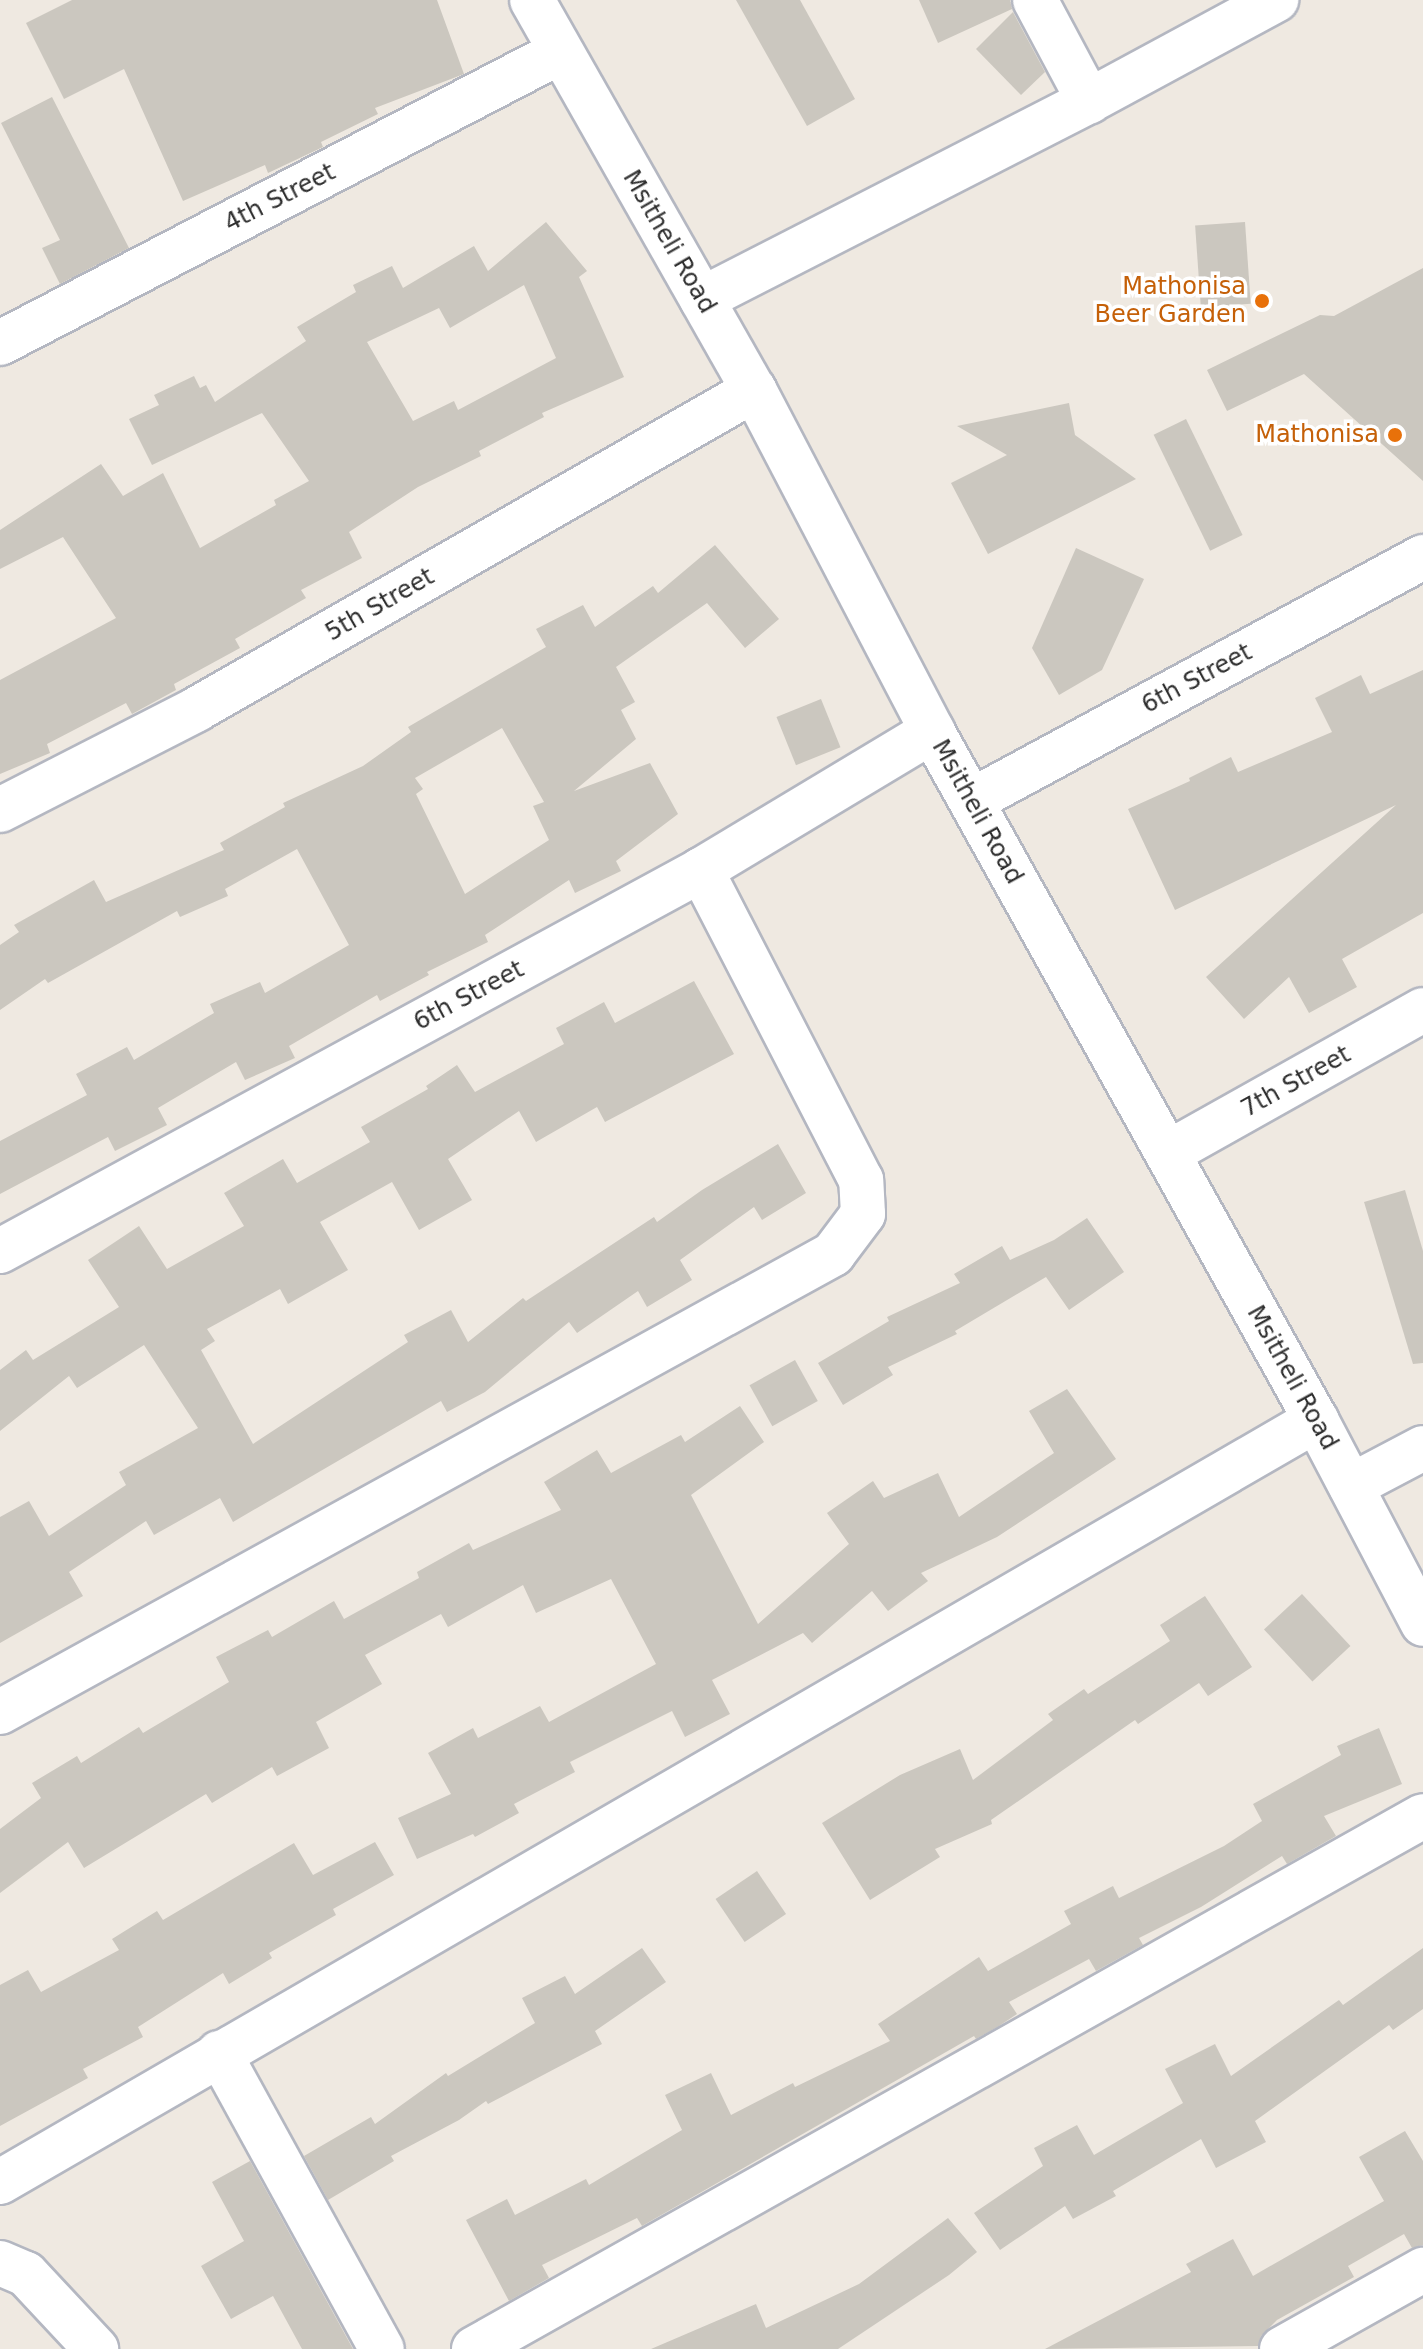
<!DOCTYPE html>
<html>
<head>
<meta charset="utf-8">
<style>
  body { margin:0 }
  #map { position:relative; width:1423px; height:2349px; overflow:hidden; background:#efe9e1; font-family:"DejaVu Sans",sans-serif }
  div>[style] { position:absolute }
  .building>* { inset:0; background:#cbc7bf; transform-origin:0 0 }
  .roads { filter:drop-shadow(2px 0 #b4b7c1) drop-shadow(-2px 0 #b4b7c1) drop-shadow(0 2px #b4b7c1) drop-shadow(0 -2px #b4b7c1) }
  .minor>* { height:44px; margin:-22px; padding:0 22px; transform-origin:22px; border-radius:22px; background:#fff }
  .dots>* { width:22px; height:22px; translate:-50% -50%; box-sizing:border-box; border:4px solid #fff; border-radius:50% }
  span { translate:-50% -50%; white-space:nowrap; text-align:center; line-height:1.15; -webkit-text-stroke:7px #fff; paint-order:stroke }
  .street-label { font-size:24px; color:#2e2e2e }
  .food-label { font-size:24px; color:#c56008 }
  .right { translate:-100% -50%; text-align:right }
</style>
</head>
<body>
<div id="map">
  <div class="building">
    <div style="clip-path:polygon(72px 0,437px 0,464px 74px,375px 108px,378px 114px,321px 142px,323px 147px,268px 173px,265px 165px,183px 201px,124px 69px,64px 99px,26px 23px)"></div>
    <div style="clip-path:polygon(736px 0,800px 0,855px 99px,807px 126px)"></div>
    <div style="clip-path:polygon(919px 0,1010px 0,1012px 9px,938px 43px)"></div>
    <div style="clip-path:polygon(1013px 12px,1045px 72px,1021px 95px,976px 49px)"></div>
    <div style="clip-path:polygon(52px 97px,129px 248px,60px 284px,42px 248px,60px 240px,1px 123px)"></div>
    <div style="clip-path:polygon(evenodd,546px 222px,587px 271px,579px 277px,624px 377px,542px 413px,544px 417px,479px 451px,481px 456px,418px 487px,349px 532px,362px 558px,301px 590px,306px 598px,235px 639px,240px 648px,174px 684px,176px 690px,132px 714px,126px 703px,47px 744px,50px 753px,0 774px,0 680px,116px 618px,63px 537px,0 569px,0 530px,101px 464px,123px 496px,163px 473px,200px 548px,276px 505px,274px 500px,309px 481px,262px 413px,152px 465px,129px 419px,159px 405px,154px 395px,194px 376px,200px 388px,206px 385px,215px 402px,306px 341px,297px 327px,356px 292px,353px 285px,392px 266px,403px 288px,474px 246px,488px 271px,546px 222px,524px 285px,556px 358px,458px 410px,454px 401px,413px 421px,367px 342px,439px 308px,450px 328px,524px 285px)"></div>
    <div style="left:1245px;top:222px;width:82px;height:50px;rotate:86deg"></div>
    <div style="clip-path:polygon(1423px 268px,1423px 481px,1304px 374px,1227px 411px,1207px 370px,1320px 315px,1334px 316px)"></div>
    <div style="clip-path:polygon(1069px 403px,1075px 435px,1136px 479px,988px 554px,951px 483px,1007px 455px,957px 426px)"></div>
    <div style="left:1186px;top:419px;width:129px;height:36px;rotate:64deg"></div>
    <div style="clip-path:polygon(evenodd,715px 545px,779px 619px,745px 648px,707px 603px,616px 667px,635px 702px,621px 710px,636px 739px,574px 791px,650px 763px,678px 814px,616px 861px,621px 871px,575px 893px,569px 880px,485px 935px,488px 942px,427px 972px,429px 975px,380px 1001px,377px 995px,289px 1046px,295px 1058px,245px 1080px,236px 1062px,158px 1108px,167px 1125px,115px 1151px,108px 1137px,0 1194px,0 1141px,87px 1095px,76px 1074px,127px 1047px,134px 1060px,214px 1013px,210px 1004px,260px 982px,265px 993px,349px 945px,297px 849px,225px 889px,228px 896px,180px 917px,177px 911px,48px 983px,45px 979px,0 1010px,0 945px,19px 932px,14px 925px,94px 880px,106px 902px,224px 850px,220px 843px,285px 807px,283px 803px,363px 766px,411px 732px,408px 727px,546px 647px,536px 629px,583px 605px,595px 627px,653px 586px,658px 593px,715px 545px,502px 728px,544px 802px,533px 806px,549px 840px,465px 894px,416px 794px,423px 789px,415px 778px,502px 728px)"></div>
    <div style="clip-path:polygon(1076px 548px,1144px 579px,1102px 670px,1059px 695px,1032px 648px)"></div>
    <div style="clip-path:polygon(1423px 670px,1423px 913px,1342px 959px,1357px 987px,1309px 1013px,1289px 977px,1244px 1019px,1206px 977px,1396px 805px,1175px 910px,1128px 809px,1190px 781px,1189px 778px,1231px 757px,1238px 772px,1332px 732px,1315px 698px,1361px 675px,1370px 694px)"></div>
    <div style="left:821px;top:699px;width:52px;height:48px;rotate:68deg"></div>
    <div style="clip-path:polygon(694px 981px,734px 1054px,605px 1122px,597px 1107px,536px 1142px,519px 1111px,448px 1159px,472px 1200px,419px 1230px,392px 1182px,320px 1222px,348px 1270px,288px 1304px,280px 1289px,207px 1329px,215px 1341px,201px 1350px,253px 1444px,408px 1342px,404px 1335px,451px 1310px,468px 1342px,523px 1298px,526px 1301px,654px 1217px,657px 1222px,702px 1190px,778px 1144px,806px 1193px,762px 1220px,754px 1207px,680px 1260px,692px 1280px,647px 1307px,638px 1291px,577px 1333px,569px 1322px,485px 1392px,447px 1412px,441px 1401px,233px 1522px,220px 1498px,154px 1535px,146px 1521px,69px 1572px,83px 1596px,0 1643px,0 1517px,29px 1501px,49px 1536px,126px 1485px,119px 1472px,198px 1428px,144px 1345px,77px 1388px,69px 1376px,0 1431px,0 1370px,26px 1350px,33px 1360px,119px 1307px,88px 1260px,139px 1226px,167px 1269px,244px 1226px,224px 1193px,283px 1159px,297px 1183px,370px 1142px,361px 1127px,428px 1089px,426px 1086px,457px 1065px,475px 1092px,564px 1044px,556px 1028px,604px 1002px,615px 1023px)"></div>
    <div style="clip-path:polygon(1405px 1190px,1423px 1251px,1423px 1363px,1413px 1364px,1364px 1202px)"></div>
    <div style="clip-path:polygon(1087px 1218px,1124px 1272px,1069px 1310px,1046px 1277px,955px 1331px,957px 1334px,888px 1367px,893px 1375px,843px 1405px,818px 1363px,889px 1321px,887px 1317px,960px 1283px,954px 1274px,1002px 1246px,1010px 1260px,1054px 1240px)"></div>
    <div style="left:795px;top:1360px;width:47px;height:52px;rotate:61deg"></div>
    <div style="clip-path:polygon(1067px 1389px,1116px 1459px,997px 1537px,921px 1573px,928px 1581px,888px 1611px,872px 1591px,812px 1643px,803px 1633px,712px 1680px,730px 1714px,685px 1737px,672px 1711px,570px 1762px,575px 1772px,514px 1804px,519px 1813px,475px 1837px,473px 1834px,417px 1859px,398px 1818px,451px 1794px,428px 1753px,473px 1728px,478px 1738px,540px 1706px,549px 1722px,656px 1664px,611px 1579px,536px 1613px,523px 1585px,448px 1627px,441px 1614px,365px 1655px,382px 1684px,316px 1722px,329px 1748px,277px 1776px,272px 1767px,212px 1803px,206px 1794px,84px 1868px,68px 1842px,0 1893px,0 1829px,41px 1798px,32px 1783px,77px 1756px,81px 1763px,139px 1727px,143px 1733px,229px 1682px,216px 1657px,268px 1630px,272px 1637px,334px 1601px,344px 1619px,419px 1578px,417px 1572px,469px 1543px,473px 1550px,561px 1510px,544px 1482px,597px 1450px,611px 1473px,681px 1435px,685px 1442px,740px 1406px,764px 1442px,691px 1495px,758px 1624px,849px 1544px,827px 1513px,873px 1481px,884px 1498px,938px 1473px,959px 1517px,1054px 1453px,1029px 1411px)"></div>
    <div style="left:1302px;top:1594px;width:71px;height:52px;rotate:47deg"></div>
    <div style="clip-path:polygon(1205px 1596px,1252px 1667px,1208px 1696px,1199px 1683px,1138px 1724px,1135px 1720px,991px 1820px,992px 1824px,935px 1849px,940px 1857px,870px 1900px,822px 1823px,900px 1775px,960px 1749px,973px 1780px,1053px 1720px,1048px 1714px,1084px 1689px,1088px 1694px,1170px 1641px,1160px 1625px)"></div>
    <div style="clip-path:polygon(1379px 1728px,1402px 1784px,1324px 1816px,1336px 1836px,1287px 1864px,1282px 1856px,1201px 1907px,1139px 1938px,1143px 1945px,1096px 1971px,1089px 1959px,1009px 2002px,1017px 2014px,999px 2026px,976px 2039px,974px 2036px,642px 2226px,637px 2218px,542px 2265px,549px 2278px,509px 2301px,466px 2220px,507px 2199px,515px 2215px,586px 2179px,589px 2185px,682px 2130px,665px 2095px,711px 2073px,731px 2115px,793px 2083px,795px 2087px,890px 2041px,878px 2024px,979px 1957px,988px 1971px,1071px 1924px,1064px 1911px,1113px 1886px,1119px 1898px,1224px 1846px,1262px 1821px,1253px 1804px,1341px 1755px,1337px 1746px)"></div>
    <div style="clip-path:polygon(375px 1842px,394px 1875px,333px 1909px,336px 1915px,269px 1953px,272px 1958px,229px 1984px,223px 1973px,138px 2027px,143px 2037px,83px 2069px,88px 2078px,0 2126px,0 1985px,28px 1970px,41px 1992px,119px 1950px,112px 1939px,157px 1911px,163px 1920px,294px 1843px,313px 1875px)"></div>
    <div style="left:757px;top:1871px;width:52px;height:50px;rotate:56deg"></div>
    <div style="clip-path:polygon(642px 1948px,666px 1982px,595px 2031px,602px 2044px,488px 2104px,486px 2101px,459px 2120px,391px 2156px,394px 2161px,328px 2200px,304px 2156px,371px 2117px,375px 2124px,446px 2073px,448px 2076px,535px 2023px,522px 1998px,565px 1976px,575px 1994px)"></div>
    <div style="clip-path:polygon(1423px 1948px,1423px 2009px,1393px 2030px,1389px 2025px,1255px 2121px,1266px 2142px,1216px 2168px,1201px 2139px,1113px 2191px,1116px 2196px,1073px 2219px,1065px 2206px,1000px 2250px,974px 2213px,1043px 2166px,1034px 2148px,1077px 2125px,1094px 2155px,1183px 2103px,1165px 2069px,1215px 2044px,1231px 2076px,1339px 2000px,1343px 2005px)"></div>
    <div style="clip-path:polygon(1405px 2131px,1423px 2161px,1423px 2245px,1412px 2248px,1404px 2234px,1348px 2266px,1354px 2277px,1277px 2320px,1261px 2336px,1258px 2346px,1045px 2349px,1191px 2272px,1186px 2264px,1233px 2239px,1253px 2276px,1384px 2201px,1359px 2157px)"></div>
    <div style="clip-path:polygon(250px 2161px,353px 2349px,302px 2349px,273px 2296px,231px 2319px,201px 2266px,244px 2241px,212px 2182px)"></div>
    <div style="clip-path:polygon(948px 2218px,977px 2252px,949px 2275px,838px 2349px,651px 2349px,756px 2304px,766px 2328px,859px 2284px)"></div>
  </div>
  <div class="roads">
    <div class="minor">
      <div style="left:532px;top:0;width:449px;rotate:60.4deg"></div>
      <div style="left:754px;top:390px;width:385px;rotate:62.4deg"></div>
      <div style="left:932px;top:731px;width:789px;rotate:60.87deg"></div>
      <div style="left:1316px;top:1420px;width:230px;rotate:62.3deg"></div>
      <div style="left:1035px;top:0;width:115px;rotate:61.9deg"></div>
      <div style="left:702px;top:299px;width:435px;rotate:-27.1deg"></div>
      <div style="left:1089px;top:101px;width:213px;rotate:-28.4deg"></div>
      <div style="left:0;top:343px;width:631px;rotate:-27.46deg"></div>
      <div style="left:971px;top:801px;width:514px;rotate:-28.36deg"></div>
      <div style="left:0;top:810px;width:221px;rotate:-27.1deg"></div>
      <div style="left:197px;top:709px;width:642px;rotate:-29.8deg"></div>
      <div style="left:1168px;top:1153px;width:292px;rotate:-29.3deg"></div>
      <div style="left:0;top:1251px;width:798px;rotate:-28.52deg"></div>
      <div style="left:701px;top:870px;width:270px;rotate:-31deg"></div>
      <div style="left:1351px;top:1486px;width:81px;rotate:-27.8deg"></div>
      <div style="left:0;top:1712px;width:951px;rotate:-28.8deg"></div>
      <div style="left:833px;top:1254px;width:50px;rotate:-53.1deg"></div>
      <div style="left:863px;top:1214px;width:34px;rotate:-93deg"></div>
      <div style="left:861px;top:1180px;width:349px;rotate:-117.3deg"></div>
      <div style="left:219px;top:2053px;width:338px;rotate:61.2deg"></div>
      <div style="left:0;top:2182px;width:1521px;rotate:-30.07deg"></div>
      <div style="left:0;top:2263px;width:28px;rotate:23deg"></div>
      <div style="left:26px;top:2274px;width:103px;rotate:47deg"></div>
      <div style="left:474px;top:2349px;width:1088px;rotate:-29.32deg"></div>
      <div style="left:1282px;top:2349px;width:162px;rotate:-29.3deg"></div>
    </div>
  </div>
  <div class="dots">
    <div style="left:1262px;top:301px;background:#e8710a"></div>
    <div style="left:1395px;top:435px;background:#e8710a"></div>
  </div>
  <div class="street-label">
    <span style="left:280px;top:198px;rotate:-27deg">4th Street</span>
    <span style="left:669px;top:242px;rotate:60deg">Msitheli Road</span>
    <span style="left:380px;top:605px;rotate:-30deg">5th Street</span>
    <span style="left:1197px;top:679px;rotate:-28deg">6th Street</span>
    <span style="left:977px;top:812px;rotate:61deg">Msitheli Road</span>
    <span style="left:469px;top:996px;rotate:-28deg">6th Street</span>
    <span style="left:1296px;top:1082px;rotate:-29deg">7th Street</span>
    <span style="left:1292px;top:1378px;rotate:61deg">Msitheli Road</span>
  </div>
  <div class="food-label">
    <span class="right" style="left:1246px;top:301px">Mathonisa<br>Beer Garden</span>
    <span class="right" style="left:1379px;top:435px">Mathonisa</span>
  </div>
</div>
</body>
</html>
